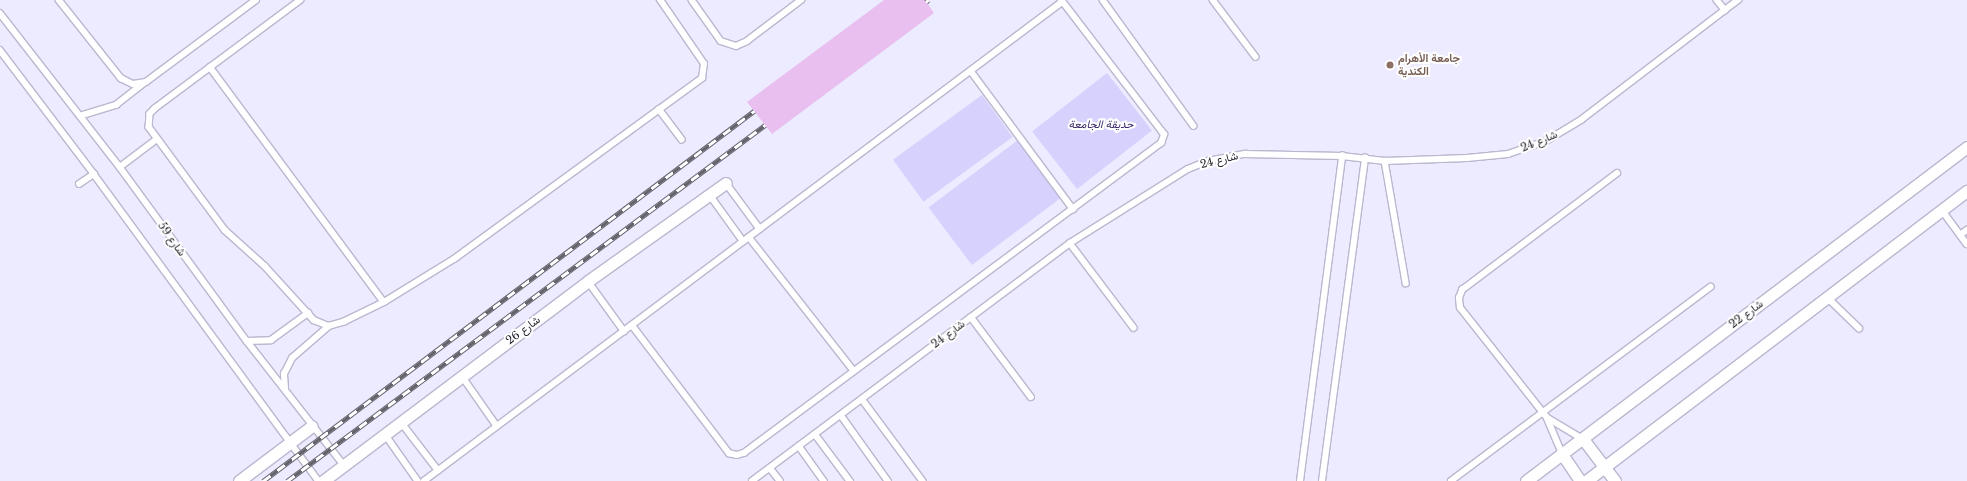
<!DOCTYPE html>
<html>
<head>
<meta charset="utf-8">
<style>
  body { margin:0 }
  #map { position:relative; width:1967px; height:481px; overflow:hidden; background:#fafaff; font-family:"Libre Baskerville",Vazirmatn,serif }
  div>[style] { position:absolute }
  .built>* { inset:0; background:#edebff; transform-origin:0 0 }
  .green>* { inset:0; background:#d6d1fd; transform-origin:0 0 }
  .building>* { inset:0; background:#e9bff0 }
  .roads { filter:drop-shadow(1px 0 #bab7cf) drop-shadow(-1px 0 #bab7cf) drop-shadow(0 1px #bab7cf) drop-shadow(0 -1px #bab7cf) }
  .lane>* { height:5.5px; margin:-2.75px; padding:0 2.75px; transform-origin:2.75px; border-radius:2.75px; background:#fff }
  .street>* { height:11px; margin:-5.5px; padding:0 5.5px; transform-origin:5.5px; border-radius:5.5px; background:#fff }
  .rail>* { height:4.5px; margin-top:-2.25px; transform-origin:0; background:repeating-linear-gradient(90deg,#fff 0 9px,#64636b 0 18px); box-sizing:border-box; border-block:1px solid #64636b }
  .dots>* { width:11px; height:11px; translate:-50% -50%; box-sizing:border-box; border:2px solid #fff; border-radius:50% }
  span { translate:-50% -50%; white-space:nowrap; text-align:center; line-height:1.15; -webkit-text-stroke:4px #fff; paint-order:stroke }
  .education-label { font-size:11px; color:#785e54; font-weight:700 }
  .left { translate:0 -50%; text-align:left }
  .park-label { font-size:11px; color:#38286a; font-style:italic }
  .street-label { font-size:11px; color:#1f1d26 }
</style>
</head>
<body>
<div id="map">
  <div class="built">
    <div style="left:0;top:0;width:1967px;height:481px"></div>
  </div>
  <div class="green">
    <div style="left:1107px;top:73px;width:73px;height:95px;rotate:52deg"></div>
    <div style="left:982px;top:95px;width:52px;height:110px;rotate:54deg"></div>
    <div style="left:1018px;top:140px;width:72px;height:112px;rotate:53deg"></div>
  </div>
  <div class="building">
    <div style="clip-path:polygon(884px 0,925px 0,934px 13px,772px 134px,747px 102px)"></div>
  </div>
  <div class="roads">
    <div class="lane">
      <div style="left:59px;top:0;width:100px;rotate:51.5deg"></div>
      <div style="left:121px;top:78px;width:13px;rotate:27deg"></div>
      <div style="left:133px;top:84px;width:13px;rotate:-9deg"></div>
      <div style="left:146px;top:82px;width:137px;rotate:-36.7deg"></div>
      <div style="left:301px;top:0;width:182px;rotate:143.3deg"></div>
      <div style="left:155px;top:109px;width:7px;rotate:135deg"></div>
      <div style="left:150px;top:114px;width:13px;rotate:94deg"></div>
      <div style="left:149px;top:127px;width:128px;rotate:53.6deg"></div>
      <div style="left:225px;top:230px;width:54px;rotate:42deg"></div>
      <div style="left:265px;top:266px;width:73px;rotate:47.8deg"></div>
      <div style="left:314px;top:320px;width:16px;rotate:22deg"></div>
      <div style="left:329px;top:326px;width:15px;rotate:-16deg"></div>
      <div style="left:343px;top:322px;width:46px;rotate:-26deg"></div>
      <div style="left:384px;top:302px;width:82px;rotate:-31.6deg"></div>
      <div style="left:454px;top:259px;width:307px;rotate:-36.1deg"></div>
      <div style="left:702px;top:78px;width:14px;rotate:-82deg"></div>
      <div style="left:704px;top:64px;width:78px;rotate:-124.5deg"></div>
      <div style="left:692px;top:0;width:50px;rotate:54.7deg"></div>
      <div style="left:721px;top:41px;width:16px;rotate:18deg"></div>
      <div style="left:736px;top:46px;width:12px;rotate:-24deg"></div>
      <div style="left:747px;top:41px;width:68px;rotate:-37.2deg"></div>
      <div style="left:1103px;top:0;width:155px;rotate:54.2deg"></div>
      <div style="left:1213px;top:0;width:71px;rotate:53deg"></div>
      <div style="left:1717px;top:0;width:13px;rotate:51deg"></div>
      <div style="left:0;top:13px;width:195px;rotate:52.1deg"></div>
      <div style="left:120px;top:167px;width:215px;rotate:53.9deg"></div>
      <div style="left:247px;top:341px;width:157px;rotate:52deg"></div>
      <div style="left:0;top:50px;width:156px;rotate:52.8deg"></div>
      <div style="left:94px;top:174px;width:381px;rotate:53.8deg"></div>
      <div style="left:210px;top:67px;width:292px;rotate:53.5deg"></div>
      <div style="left:971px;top:71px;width:172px;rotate:53.5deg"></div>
      <div style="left:659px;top:109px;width:38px;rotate:53deg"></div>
      <div style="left:80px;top:116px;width:38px;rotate:-17deg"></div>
      <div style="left:116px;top:105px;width:36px;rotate:-38deg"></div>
      <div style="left:1385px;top:161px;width:124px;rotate:80.2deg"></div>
      <div style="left:120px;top:167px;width:46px;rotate:-37.1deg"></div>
      <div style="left:726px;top:183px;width:57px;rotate:53.5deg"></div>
      <div style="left:79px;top:184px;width:18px;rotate:-34deg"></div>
      <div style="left:710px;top:195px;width:57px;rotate:54.3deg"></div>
      <div style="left:1942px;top:210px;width:42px;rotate:53.7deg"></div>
      <div style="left:1960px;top:235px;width:9px;rotate:-36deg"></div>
      <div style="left:749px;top:237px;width:170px;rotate:51.9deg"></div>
      <div style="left:1070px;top:243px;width:106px;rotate:53deg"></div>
      <div style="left:588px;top:281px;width:62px;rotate:54.2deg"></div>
      <div style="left:1827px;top:297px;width:45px;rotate:44.1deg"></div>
      <div style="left:971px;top:317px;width:100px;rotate:53.1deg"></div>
      <div style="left:632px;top:325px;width:161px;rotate:52.8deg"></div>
      <div style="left:729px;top:453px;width:8px;rotate:14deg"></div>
      <div style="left:737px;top:455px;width:7px;rotate:-16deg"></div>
      <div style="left:744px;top:453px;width:520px;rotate:-36.63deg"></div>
      <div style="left:1161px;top:143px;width:9px;rotate:-69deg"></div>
      <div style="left:1164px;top:135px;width:4px;rotate:-124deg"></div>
      <div style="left:1162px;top:132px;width:166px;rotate:-127.4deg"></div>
      <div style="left:247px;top:341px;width:24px;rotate:-2deg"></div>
      <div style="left:271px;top:340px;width:46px;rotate:-36.1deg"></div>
      <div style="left:462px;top:376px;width:61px;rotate:55deg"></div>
      <div style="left:285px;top:389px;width:15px;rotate:-94deg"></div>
      <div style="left:284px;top:374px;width:18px;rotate:-63deg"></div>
      <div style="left:292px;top:358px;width:49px;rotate:-40.9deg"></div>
      <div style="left:862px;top:399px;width:102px;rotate:53.4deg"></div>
      <div style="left:841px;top:415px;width:81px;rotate:54.5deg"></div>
      <div style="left:1548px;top:418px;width:41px;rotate:31deg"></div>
      <div style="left:401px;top:422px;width:61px;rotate:52.4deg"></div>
      <div style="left:385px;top:434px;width:57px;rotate:54.9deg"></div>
      <div style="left:815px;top:434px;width:59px;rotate:53.3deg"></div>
      <div style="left:799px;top:446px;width:43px;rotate:54.5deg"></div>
      <div style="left:1562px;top:454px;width:39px;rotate:-113deg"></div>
      <div style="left:1547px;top:418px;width:140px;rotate:-128.3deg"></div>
      <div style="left:1460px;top:308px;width:10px;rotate:-96deg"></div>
      <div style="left:1459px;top:298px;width:9px;rotate:-69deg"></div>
      <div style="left:1462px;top:290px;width:194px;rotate:-37deg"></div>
      <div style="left:770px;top:468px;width:16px;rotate:52deg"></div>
      <div style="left:424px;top:481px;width:798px;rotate:-36.9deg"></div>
      <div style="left:752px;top:481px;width:397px;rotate:-36.8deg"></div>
      <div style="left:1070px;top:243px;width:139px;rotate:-32.1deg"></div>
      <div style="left:1188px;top:169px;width:22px;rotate:-22deg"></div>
      <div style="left:1208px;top:161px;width:38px;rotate:-11deg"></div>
      <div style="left:1245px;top:154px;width:97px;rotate:1.2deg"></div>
      <div style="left:1342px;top:156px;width:43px;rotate:6.6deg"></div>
      <div style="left:1385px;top:161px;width:82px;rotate:-2.1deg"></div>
      <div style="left:1467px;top:158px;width:41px;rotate:-5.6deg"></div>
      <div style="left:1508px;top:154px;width:40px;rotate:-18.9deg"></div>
      <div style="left:1546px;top:141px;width:41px;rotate:-31deg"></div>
      <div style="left:1581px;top:120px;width:198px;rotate:-37.4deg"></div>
      <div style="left:1300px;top:481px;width:328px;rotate:-82.6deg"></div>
      <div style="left:1322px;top:481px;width:326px;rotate:-82.4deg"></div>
      <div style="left:1451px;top:481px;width:324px;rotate:-36.8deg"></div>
    </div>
    <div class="street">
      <div style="left:1583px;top:439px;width:53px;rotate:52.7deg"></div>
      <div style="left:1562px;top:454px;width:32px;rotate:56deg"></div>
      <div style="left:239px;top:481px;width:91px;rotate:-37deg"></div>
      <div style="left:323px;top:481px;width:332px;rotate:-37deg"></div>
      <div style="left:588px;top:281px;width:169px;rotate:-35.4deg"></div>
      <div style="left:1526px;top:481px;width:553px;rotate:-37.14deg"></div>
      <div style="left:1586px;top:481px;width:479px;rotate:-37.3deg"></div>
    </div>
  </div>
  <div class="rail">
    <div style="left:926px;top:2px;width:3px;rotate:-45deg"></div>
    <div style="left:263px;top:481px;width:615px;rotate:-37deg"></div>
    <div style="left:287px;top:481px;width:596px;rotate:-36.68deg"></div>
  </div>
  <div class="dots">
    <div style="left:1390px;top:65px;background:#8d6e63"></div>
  </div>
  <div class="education-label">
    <span class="left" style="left:1398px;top:65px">جامعة الأهرام<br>الكندية</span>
  </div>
  <div class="park-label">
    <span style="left:1101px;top:124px">حديقة الجامعة</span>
  </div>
  <div class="street-label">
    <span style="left:1539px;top:141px;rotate:-23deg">شارع 24</span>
    <span style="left:1219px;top:160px;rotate:-14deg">شارع 24</span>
    <span style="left:172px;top:239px;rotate:54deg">شارع 59</span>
    <span style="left:1746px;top:314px;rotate:-37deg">شارع 22</span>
    <span style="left:523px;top:330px;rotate:-37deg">شارع 26</span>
    <span style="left:948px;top:334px;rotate:-37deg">شارع 24</span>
  </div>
</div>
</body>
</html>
